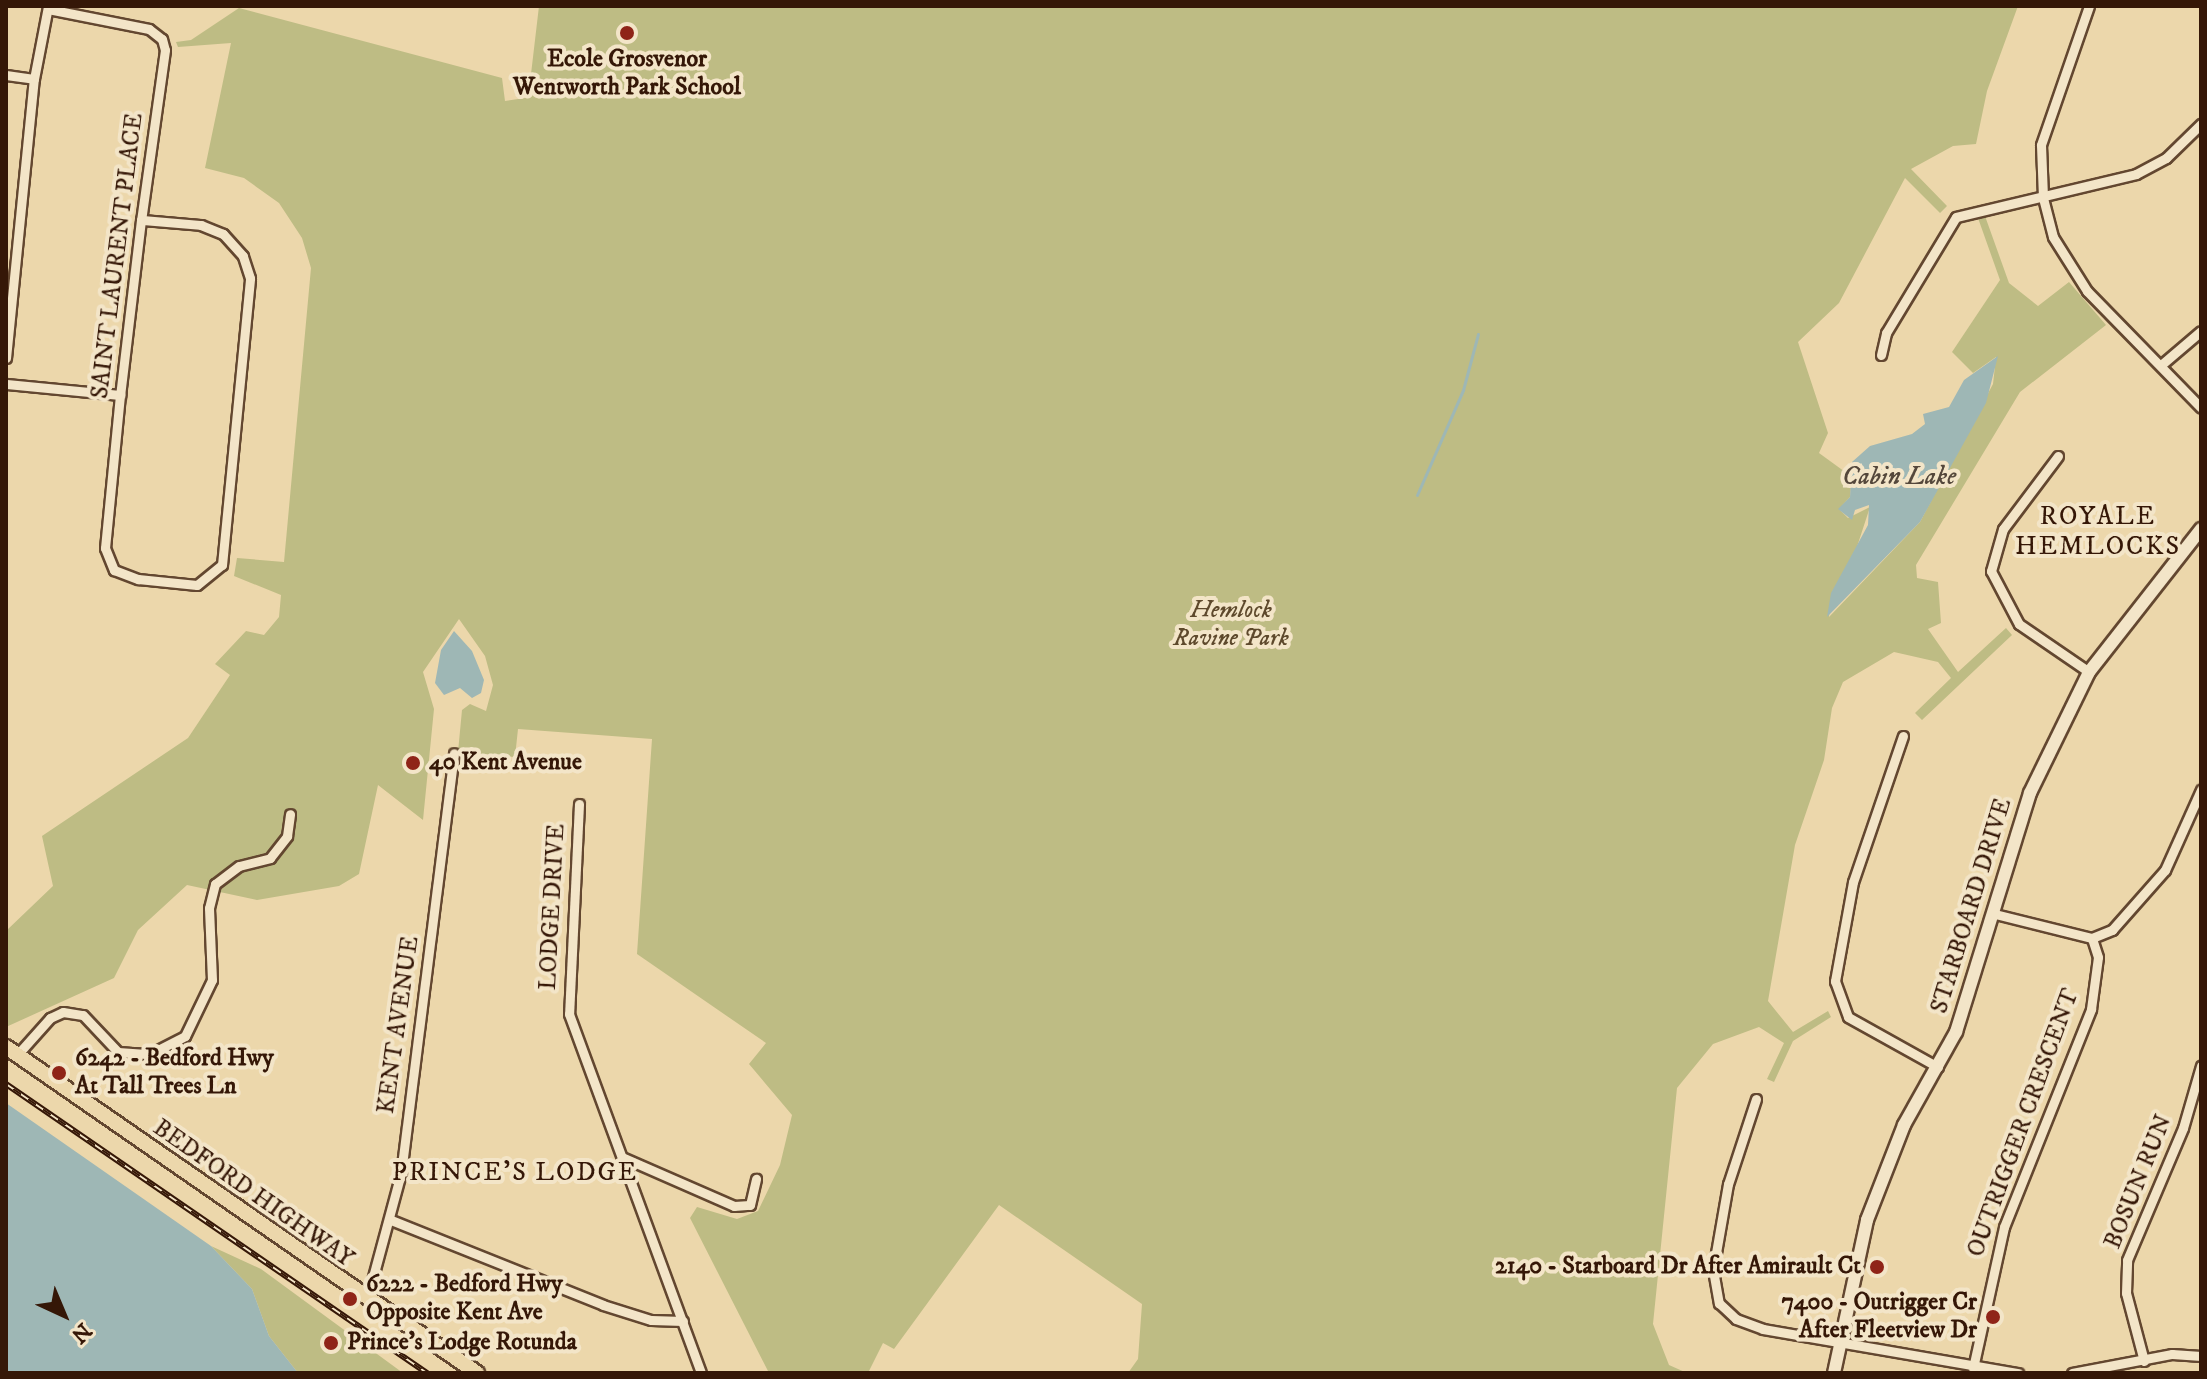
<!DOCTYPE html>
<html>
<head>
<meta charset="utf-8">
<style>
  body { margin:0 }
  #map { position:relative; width:2207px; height:1379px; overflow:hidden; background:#ecd7ab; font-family:"IM FELL DW Pica",serif }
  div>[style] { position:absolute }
  .green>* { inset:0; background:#bebc84 }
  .water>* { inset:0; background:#9eb7b5 }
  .stream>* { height:3px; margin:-1.5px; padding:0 1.5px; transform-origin:1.5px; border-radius:1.5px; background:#9eb7b5 }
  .roads { filter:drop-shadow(2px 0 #634730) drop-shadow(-2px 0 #634730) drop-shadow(0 2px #634730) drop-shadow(0 -2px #634730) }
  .minor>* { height:9px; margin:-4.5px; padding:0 4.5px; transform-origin:4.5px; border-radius:4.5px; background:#f3e5c8 }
  .tertiary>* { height:12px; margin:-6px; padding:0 6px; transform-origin:6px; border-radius:6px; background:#f3e5c8 }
  .primary>* { height:14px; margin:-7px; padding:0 7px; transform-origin:7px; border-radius:7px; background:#ecd7ab }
  .rail>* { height:6px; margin-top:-3px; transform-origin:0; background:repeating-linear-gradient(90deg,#f3e5c8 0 9px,#351707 0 18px); box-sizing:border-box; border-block:2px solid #351707 }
  .dots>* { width:22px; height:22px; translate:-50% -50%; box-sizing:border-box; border:4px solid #f3e5c8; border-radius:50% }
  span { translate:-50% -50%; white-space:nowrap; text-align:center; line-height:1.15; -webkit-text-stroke:8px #f3e5c8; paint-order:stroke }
  .poi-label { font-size:24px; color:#351707; font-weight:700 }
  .left { translate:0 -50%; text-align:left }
  .right { translate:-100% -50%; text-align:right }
  .street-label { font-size:24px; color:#351707 }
  .park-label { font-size:24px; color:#5e492c; font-style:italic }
  .water-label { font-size:26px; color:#54473b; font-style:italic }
  .neighbourhood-label { font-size:26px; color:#351707; letter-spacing:2px }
  .frame { position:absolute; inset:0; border:8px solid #351707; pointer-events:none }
  .north { position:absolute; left:24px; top:1275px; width:80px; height:80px; -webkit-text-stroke:6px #f3e5c8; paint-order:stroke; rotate:136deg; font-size:22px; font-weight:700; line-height:32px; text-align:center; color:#351707 }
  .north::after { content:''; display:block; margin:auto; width:28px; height:36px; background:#351707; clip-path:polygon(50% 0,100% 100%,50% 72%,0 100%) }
</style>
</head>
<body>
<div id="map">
  <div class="green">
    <div style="clip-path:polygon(539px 6px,2018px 6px,1987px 91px,1976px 144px,1953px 146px,1911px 169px,1947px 206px,1940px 213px,1905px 178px,1839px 303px,1798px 342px,1828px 433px,1819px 453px,1852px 477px,1850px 497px,1839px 509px,1848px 518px,1870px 507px,1853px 559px,1832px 592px,1829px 617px,1920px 522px,1993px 384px,1996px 357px,1973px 373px,1952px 352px,2000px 280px,1978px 218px,1985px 216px,2009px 283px,2038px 306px,2069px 282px,2106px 325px,2020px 392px,1916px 565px,1917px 578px,1938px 582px,1941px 623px,1928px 629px,1958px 672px,2006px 628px,2012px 635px,1922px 720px,1915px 713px,1951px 678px,1938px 662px,1894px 652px,1843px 682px,1832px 708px,1824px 760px,1795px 845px,1768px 1001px,1793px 1032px,1828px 1011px,1831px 1017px,1793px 1041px,1774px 1082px,1767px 1079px,1784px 1043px,1759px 1027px,1713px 1044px,1677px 1088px,1653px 1324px,1669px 1365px,1687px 1373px,1128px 1373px,1138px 1359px,1142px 1304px,999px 1205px,894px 1349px,883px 1343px,868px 1373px,769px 1373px,690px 1218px,697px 1207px,737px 1219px,758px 1211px,780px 1165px,792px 1115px,749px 1064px,766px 1043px,637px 954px,652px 739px,518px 729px,515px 757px,458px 752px,462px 710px,470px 704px,486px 711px,493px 685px,485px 656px,459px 619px,423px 672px,434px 709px,423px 820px,378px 785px,359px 874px,339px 886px,257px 900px,187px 885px,138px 930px,114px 978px,6px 1027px,6px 931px,53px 886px,42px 836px,188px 738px,230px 675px,215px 664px,246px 631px,264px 635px,279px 617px,281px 595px,234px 576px,237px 558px,284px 562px,311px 268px,302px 238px,279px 203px,244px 178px,205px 168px,231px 43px,178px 47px,176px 42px,191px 40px,239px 8px,502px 78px,505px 101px,525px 98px,529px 91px)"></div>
    <div style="clip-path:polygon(211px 1246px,261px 1269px,403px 1373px,298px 1373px,269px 1336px,252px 1289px)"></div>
  </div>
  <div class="water">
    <div style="clip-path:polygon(1998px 356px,1986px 403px,1920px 522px,1827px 617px,1831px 593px,1868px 525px,1869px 505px,1855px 510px,1852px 520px,1838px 509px,1850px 497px,1852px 462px,1870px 446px,1912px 434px,1925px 424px,1923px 414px,1949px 407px,1964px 380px)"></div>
    <div style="clip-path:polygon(454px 631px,472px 651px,484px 680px,481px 693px,472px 698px,460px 688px,444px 695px,435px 683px,441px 650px)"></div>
    <div style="clip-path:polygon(6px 1103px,211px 1246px,252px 1289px,269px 1336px,298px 1373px,6px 1373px)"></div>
  </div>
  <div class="stream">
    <div style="left:1417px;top:495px;width:115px;rotate:-66.3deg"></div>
    <div style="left:1463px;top:390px;width:58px;rotate:-75deg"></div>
  </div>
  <div class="roads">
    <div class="minor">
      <div style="left:2089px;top:6px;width:147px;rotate:109.1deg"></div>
      <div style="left:2041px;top:145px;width:53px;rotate:87.8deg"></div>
      <div style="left:2043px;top:198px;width:40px;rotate:75.6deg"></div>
      <div style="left:2053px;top:237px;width:64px;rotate:57.8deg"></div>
      <div style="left:2087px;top:291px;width:163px;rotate:45.7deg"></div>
      <div style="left:48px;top:9px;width:103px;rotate:11.2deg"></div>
      <div style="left:149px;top:29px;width:16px;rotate:38deg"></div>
      <div style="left:162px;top:39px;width:11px;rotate:75deg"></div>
      <div style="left:165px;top:50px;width:172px;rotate:98deg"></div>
      <div style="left:141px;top:220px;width:176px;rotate:96.8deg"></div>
      <div style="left:120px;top:395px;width:154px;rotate:95.6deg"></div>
      <div style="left:105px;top:548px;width:24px;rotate:68deg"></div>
      <div style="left:114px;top:570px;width:26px;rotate:21deg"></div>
      <div style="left:138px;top:579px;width:59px;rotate:5.8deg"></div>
      <div style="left:197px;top:585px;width:32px;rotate:-39deg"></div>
      <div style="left:222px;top:565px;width:288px;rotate:-84.4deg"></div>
      <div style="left:250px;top:278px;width:23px;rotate:-108deg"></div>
      <div style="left:243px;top:256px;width:30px;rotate:-132deg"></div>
      <div style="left:223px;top:234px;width:24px;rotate:-158deg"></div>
      <div style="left:201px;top:225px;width:60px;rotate:-175.2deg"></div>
      <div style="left:6px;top:75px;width:28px;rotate:8deg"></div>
      <div style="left:1881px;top:355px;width:23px;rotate:-77deg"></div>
      <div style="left:1886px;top:333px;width:135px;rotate:-58.9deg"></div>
      <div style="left:1956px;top:217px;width:185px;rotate:-13.4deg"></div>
      <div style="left:2136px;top:174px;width:34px;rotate:-28deg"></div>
      <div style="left:2166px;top:158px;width:49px;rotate:-44.2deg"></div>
      <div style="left:6px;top:358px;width:280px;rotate:-84.3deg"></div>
      <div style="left:34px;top:79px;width:74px;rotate:-79.1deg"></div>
      <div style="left:2161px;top:365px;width:52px;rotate:-40.4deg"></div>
      <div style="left:6px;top:384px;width:115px;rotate:5.5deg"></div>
      <div style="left:2058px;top:456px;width:91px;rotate:127deg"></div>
      <div style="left:2003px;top:529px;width:44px;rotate:105.9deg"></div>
      <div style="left:1991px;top:571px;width:60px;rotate:62.2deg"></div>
      <div style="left:2019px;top:624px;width:85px;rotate:34.4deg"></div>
      <div style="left:1903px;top:736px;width:154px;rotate:108.9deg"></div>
      <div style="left:1853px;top:882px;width:101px;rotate:100.3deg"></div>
      <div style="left:1835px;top:981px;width:38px;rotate:70deg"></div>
      <div style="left:1848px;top:1017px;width:103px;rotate:29.1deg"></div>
      <div style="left:579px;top:804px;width:210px;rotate:92.7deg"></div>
      <div style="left:569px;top:1014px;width:382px;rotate:69.8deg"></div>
      <div style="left:1995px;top:914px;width:100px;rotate:13.9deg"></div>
      <div style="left:2092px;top:938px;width:22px;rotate:-22deg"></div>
      <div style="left:2112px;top:930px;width:80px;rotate:-48.5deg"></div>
      <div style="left:2165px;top:870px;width:88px;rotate:-65.8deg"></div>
      <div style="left:17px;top:1055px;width:50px;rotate:-48.3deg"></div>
      <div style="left:50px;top:1018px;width:14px;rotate:-25deg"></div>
      <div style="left:63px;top:1012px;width:20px;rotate:9deg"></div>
      <div style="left:83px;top:1015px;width:51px;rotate:46.6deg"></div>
      <div style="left:118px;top:1052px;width:32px;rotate:4deg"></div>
      <div style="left:150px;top:1054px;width:39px;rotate:-27deg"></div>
      <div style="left:185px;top:1036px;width:62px;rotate:-64.3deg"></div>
      <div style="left:212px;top:980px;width:72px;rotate:-92.4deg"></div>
      <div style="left:209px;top:908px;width:25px;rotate:-76deg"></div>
      <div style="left:215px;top:884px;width:30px;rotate:-37deg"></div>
      <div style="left:239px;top:866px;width:32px;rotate:-14deg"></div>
      <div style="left:270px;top:858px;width:28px;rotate:-52deg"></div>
      <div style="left:287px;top:836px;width:22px;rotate:-82deg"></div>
      <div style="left:1756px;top:1099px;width:89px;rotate:108.2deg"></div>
      <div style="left:1728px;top:1184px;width:87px;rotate:99.9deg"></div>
      <div style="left:1713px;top:1270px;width:34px;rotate:80deg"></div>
      <div style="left:1719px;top:1303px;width:23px;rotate:43deg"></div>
      <div style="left:1736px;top:1319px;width:29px;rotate:20deg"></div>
      <div style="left:1763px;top:1329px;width:259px;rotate:9.8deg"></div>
      <div style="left:622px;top:1157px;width:122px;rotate:23.6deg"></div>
      <div style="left:734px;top:1206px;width:16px;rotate:-4deg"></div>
      <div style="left:750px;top:1205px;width:27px;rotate:-77deg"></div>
      <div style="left:391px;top:1220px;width:228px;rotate:21.8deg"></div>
      <div style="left:603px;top:1305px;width:50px;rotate:17.4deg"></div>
      <div style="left:651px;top:1320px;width:32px;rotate:2deg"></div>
      <div style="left:367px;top:1299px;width:131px;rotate:-74.9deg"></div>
      <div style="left:401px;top:1173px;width:423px;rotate:-82.8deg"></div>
      <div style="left:2144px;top:1361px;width:70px;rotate:-104.8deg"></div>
      <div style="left:2126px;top:1293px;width:33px;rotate:-88deg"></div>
      <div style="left:2127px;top:1260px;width:143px;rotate:-67deg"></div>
      <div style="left:2183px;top:1128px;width:65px;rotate:-73.8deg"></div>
      <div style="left:1973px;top:1368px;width:144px;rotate:-77.6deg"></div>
      <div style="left:2004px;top:1227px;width:235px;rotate:-68.2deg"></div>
      <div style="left:2091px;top:1009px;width:52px;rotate:-82.3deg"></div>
      <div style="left:2098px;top:957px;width:20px;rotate:-108deg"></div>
      <div style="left:2072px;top:1373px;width:102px;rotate:-10.8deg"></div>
      <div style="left:2172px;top:1354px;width:29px;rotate:4deg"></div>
    </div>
    <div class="tertiary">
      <div style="left:1834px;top:1373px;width:157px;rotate:-77.8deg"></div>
      <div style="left:1867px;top:1220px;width:102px;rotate:-68.7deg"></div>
      <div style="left:1904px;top:1125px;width:107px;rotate:-60.8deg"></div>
      <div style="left:1956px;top:1032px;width:250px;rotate:-72.8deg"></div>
      <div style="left:2030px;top:793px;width:135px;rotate:-64deg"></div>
      <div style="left:2089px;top:672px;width:182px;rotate:-51.9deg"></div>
    </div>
    <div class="primary">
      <div style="left:6px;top:1047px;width:573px;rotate:34.69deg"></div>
    </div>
  </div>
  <div class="rail">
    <div style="left:6px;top:1084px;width:511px;rotate:34.47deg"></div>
  </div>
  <div class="dots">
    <div style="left:627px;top:33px;background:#8f2418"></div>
    <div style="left:413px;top:763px;background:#8f2418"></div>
    <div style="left:59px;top:1073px;background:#8f2418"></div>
    <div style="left:1877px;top:1267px;background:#8f2418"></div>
    <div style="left:350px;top:1299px;background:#8f2418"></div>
    <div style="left:1993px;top:1317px;background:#8f2418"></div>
    <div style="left:331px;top:1343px;background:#8f2418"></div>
  </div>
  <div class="poi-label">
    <span style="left:627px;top:74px">Ecole Grosvenor<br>Wentworth Park School</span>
    <span class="left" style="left:429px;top:763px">40 Kent Avenue</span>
    <span class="left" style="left:75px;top:1073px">6242 - Bedford Hwy<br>At Tall Trees Ln</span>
    <span class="right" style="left:1861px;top:1267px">2140 - Starboard Dr After Amirault Ct</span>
    <span class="left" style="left:366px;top:1299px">6222 - Bedford Hwy<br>Opposite Kent Ave</span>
    <span class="right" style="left:1977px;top:1317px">7400 - Outrigger Cr<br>After Fleetview Dr</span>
    <span class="left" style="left:347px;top:1343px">Prince's Lodge Rotunda</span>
  </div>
  <div class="street-label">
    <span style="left:118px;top:256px;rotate:-83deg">SAINT LAURENT PLACE</span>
    <span style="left:1972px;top:906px;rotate:-73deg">STARBOARD DRIVE</span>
    <span style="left:553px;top:907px;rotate:-87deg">LODGE DRIVE</span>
    <span style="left:399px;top:1025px;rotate:-82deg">KENT AVENUE</span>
    <span style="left:2024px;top:1123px;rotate:-70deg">OUTRIGGER CRESCENT</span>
    <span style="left:2139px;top:1182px;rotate:-68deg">BOSUN RUN</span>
    <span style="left:253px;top:1194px;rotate:35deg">BEDFORD HIGHWAY</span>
  </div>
  <div class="park-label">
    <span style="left:1231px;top:625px">Hemlock<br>Ravine Park</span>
  </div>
  <div class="water-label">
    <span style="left:1899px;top:477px">Cabin Lake</span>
  </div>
  <div class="neighbourhood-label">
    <span style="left:2098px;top:532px">ROYALE<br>HEMLOCKS</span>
    <span style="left:515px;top:1173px">PRINCE'S LODGE</span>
  </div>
  <div class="frame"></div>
  <div class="north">N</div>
</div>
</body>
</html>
